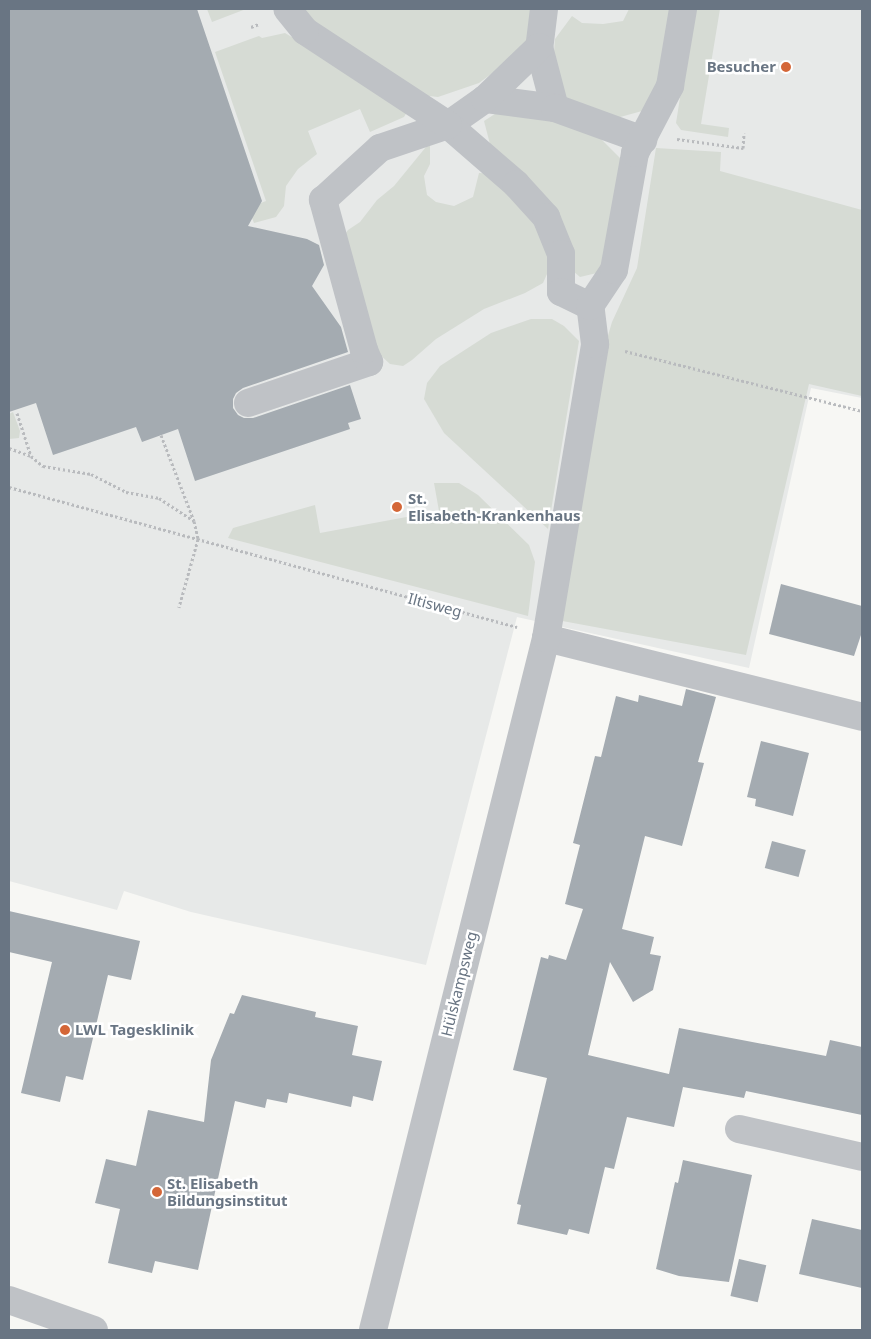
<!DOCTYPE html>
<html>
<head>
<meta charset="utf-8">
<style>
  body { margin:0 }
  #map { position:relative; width:871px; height:1339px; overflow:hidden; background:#f7f7f4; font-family:"Noto Sans",sans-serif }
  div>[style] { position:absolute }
  .built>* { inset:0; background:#e7e9e8 }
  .green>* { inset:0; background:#d6dbd4 }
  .building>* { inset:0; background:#a4abb1; transform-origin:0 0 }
  .path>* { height:3px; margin-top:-1.5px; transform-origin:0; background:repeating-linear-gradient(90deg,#b9bbbe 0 2.5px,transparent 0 5px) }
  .minor>* { height:28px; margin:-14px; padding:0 14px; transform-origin:14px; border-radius:14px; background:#bfc2c6 }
  .dots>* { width:14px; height:14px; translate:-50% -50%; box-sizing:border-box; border:2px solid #fff; border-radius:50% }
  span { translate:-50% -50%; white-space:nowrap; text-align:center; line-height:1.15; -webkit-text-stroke:5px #fff; paint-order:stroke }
  .poi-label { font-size:15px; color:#697583; font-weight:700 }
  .right { translate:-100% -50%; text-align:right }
  .left { translate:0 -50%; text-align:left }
  .street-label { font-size:15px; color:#697583 }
  .frame { position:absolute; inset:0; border:10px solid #697583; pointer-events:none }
</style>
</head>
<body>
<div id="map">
  <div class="built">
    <div style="clip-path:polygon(9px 9px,862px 9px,862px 398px,811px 388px,749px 668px,517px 617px,426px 965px,191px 912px,124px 891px,117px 910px,9px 881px)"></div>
  </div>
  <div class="green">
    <div style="clip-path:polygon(207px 9px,246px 9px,212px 22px)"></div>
    <div style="clip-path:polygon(303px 9px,530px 9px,532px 32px,521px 52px,479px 83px,438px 97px,412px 94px,308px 22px)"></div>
    <div style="clip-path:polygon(629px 9px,670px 9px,657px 86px,642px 111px,613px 119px,562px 99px,552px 76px,555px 39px,572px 16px,582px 23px,603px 24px,623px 21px)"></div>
    <div style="clip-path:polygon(694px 9px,720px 9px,701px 124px,729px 128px,728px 137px,681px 130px,676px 123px)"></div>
    <div style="clip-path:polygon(285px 33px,395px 99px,407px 112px,404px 117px,370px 132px,360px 109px,308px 131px,317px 154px,298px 169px,286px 186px,284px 206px,276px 217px,254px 223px,248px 208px,266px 201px,215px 52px,259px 36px,262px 38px)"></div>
    <div style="clip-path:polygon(498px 112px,561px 123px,599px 137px,622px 160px,601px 272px,580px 277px,573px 271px,491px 148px,484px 121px)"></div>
    <div style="clip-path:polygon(430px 142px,430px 164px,424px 176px,427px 195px,436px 202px,454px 206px,473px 197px,479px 173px,496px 174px,541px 220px,551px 265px,543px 283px,525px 293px,484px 309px,436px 339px,412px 360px,403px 366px,390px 364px,377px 352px,340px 241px,348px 230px,360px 222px,377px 200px,394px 186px)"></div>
    <div style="clip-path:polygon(656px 148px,721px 152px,720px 171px,862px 210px,862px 396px,809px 384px,746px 655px,557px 620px,599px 366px,612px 322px,637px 268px)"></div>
    <div style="clip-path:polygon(531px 319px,552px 319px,564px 326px,579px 341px,548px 529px,444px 433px,424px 399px,427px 383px,440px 366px,491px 333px)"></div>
    <div style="clip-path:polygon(13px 412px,20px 431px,19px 438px,9px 439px,9px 414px)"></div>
    <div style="clip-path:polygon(434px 483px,459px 483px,478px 495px,529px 545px,535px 562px,528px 616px,228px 538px,233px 528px,315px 505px,320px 533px,439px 511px)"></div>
  </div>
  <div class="building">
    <div style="clip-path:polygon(9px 9px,197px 9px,262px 201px,248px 226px,307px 239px,319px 245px,324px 265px,312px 286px,341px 327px,348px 352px,243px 388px,236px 393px,233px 399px,233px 408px,238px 415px,244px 418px,253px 418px,350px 385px,361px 419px,348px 423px,350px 429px,195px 481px,178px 429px,142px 442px,136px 427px,53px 455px,36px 403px,9px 412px)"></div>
    <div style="clip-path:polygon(781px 584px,862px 606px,862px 632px,854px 656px,769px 634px)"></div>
    <div style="clip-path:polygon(686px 689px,716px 697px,698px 762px,704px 763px,682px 846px,645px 836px,622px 929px,654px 937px,650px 954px,661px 956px,653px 990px,633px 1002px,610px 962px,588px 1055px,669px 1074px,679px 1028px,826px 1056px,830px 1040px,862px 1047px,862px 1115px,746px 1091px,744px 1098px,683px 1087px,674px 1127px,627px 1117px,614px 1169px,605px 1167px,589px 1234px,569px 1229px,567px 1235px,517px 1224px,521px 1205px,517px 1204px,547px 1078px,513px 1070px,541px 957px,548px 959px,549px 955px,566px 960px,583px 909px,565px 904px,580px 845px,573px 843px,595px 756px,601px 757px,616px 696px,638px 702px,639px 695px,682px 706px)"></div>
    <div style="clip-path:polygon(761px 741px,809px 753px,793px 816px,755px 806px,756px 799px,747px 797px)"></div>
    <div style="left:772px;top:841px;width:35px;height:28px;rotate:15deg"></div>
    <div style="clip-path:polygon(9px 911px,140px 941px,131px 980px,108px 975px,83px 1080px,66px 1076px,60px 1102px,21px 1093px,52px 962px,9px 952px)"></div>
    <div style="clip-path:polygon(242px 995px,316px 1012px,315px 1017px,358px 1026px,352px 1055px,382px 1061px,373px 1101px,353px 1096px,351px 1107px,289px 1093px,287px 1103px,267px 1099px,265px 1108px,235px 1101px,198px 1270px,155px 1261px,152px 1273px,108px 1263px,120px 1209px,95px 1203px,106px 1159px,136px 1166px,148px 1110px,204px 1122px,211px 1060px,230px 1013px,234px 1014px)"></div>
    <div style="clip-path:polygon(683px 1160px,752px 1175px,729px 1282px,679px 1276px,656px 1269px,675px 1182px,678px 1183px)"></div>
    <div style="clip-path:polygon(812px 1219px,862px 1230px,862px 1288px,799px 1274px)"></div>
    <div style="left:739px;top:1259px;width:28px;height:38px;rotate:13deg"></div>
  </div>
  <div class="path">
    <div style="left:251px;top:27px;width:9px;rotate:-21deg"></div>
    <div style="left:677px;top:139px;width:67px;rotate:7.8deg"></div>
    <div style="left:743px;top:148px;width:15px;rotate:-86deg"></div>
    <div style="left:625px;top:351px;width:244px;rotate:14.2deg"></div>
    <div style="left:17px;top:413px;width:45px;rotate:72deg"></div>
    <div style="left:31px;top:456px;width:16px;rotate:40deg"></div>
    <div style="left:43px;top:466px;width:49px;rotate:9.5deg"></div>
    <div style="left:91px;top:474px;width:39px;rotate:27deg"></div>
    <div style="left:126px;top:492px;width:34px;rotate:10deg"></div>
    <div style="left:159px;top:498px;width:42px;rotate:33.3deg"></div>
    <div style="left:161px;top:435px;width:92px;rotate:69deg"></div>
    <div style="left:194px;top:521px;width:18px;rotate:77deg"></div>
    <div style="left:198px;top:539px;width:71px;rotate:105.6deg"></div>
    <div style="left:9px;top:448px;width:23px;rotate:20deg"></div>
    <div style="left:9px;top:487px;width:527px;rotate:15.41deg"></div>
  </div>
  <div class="minor">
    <div style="left:544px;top:9px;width:38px;rotate:97deg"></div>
    <div style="left:539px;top:47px;width:63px;rotate:75.3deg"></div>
    <div style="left:555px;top:108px;width:71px;rotate:-172.7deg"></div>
    <div style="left:485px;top:99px;width:45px;rotate:144.9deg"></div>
    <div style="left:448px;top:125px;width:90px;rotate:40.9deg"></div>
    <div style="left:516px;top:184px;width:45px;rotate:47.7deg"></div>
    <div style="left:546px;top:217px;width:40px;rotate:68deg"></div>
    <div style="left:561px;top:254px;width:38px;rotate:90deg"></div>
    <div style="left:561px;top:292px;width:32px;rotate:26deg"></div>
    <div style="left:485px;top:99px;width:75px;rotate:-43.9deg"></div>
    <div style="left:555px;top:108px;width:94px;rotate:20deg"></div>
    <div style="left:248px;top:403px;width:128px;rotate:-18.7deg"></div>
    <div style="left:369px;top:362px;width:13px;rotate:-113deg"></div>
    <div style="left:364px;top:350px;width:156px;rotate:-105.3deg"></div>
    <div style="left:323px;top:200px;width:77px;rotate:-42.4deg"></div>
    <div style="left:380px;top:148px;width:72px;rotate:-18.7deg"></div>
    <div style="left:448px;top:125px;width:171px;rotate:-146.7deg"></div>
    <div style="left:305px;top:31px;width:28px;rotate:-129deg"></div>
    <div style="left:546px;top:638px;width:326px;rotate:14deg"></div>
    <div style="left:739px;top:1129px;width:126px;rotate:12.8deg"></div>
    <div style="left:9px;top:1300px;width:90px;rotate:19.4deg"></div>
    <div style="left:373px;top:1330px;width:713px;rotate:-75.96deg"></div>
    <div style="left:546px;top:638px;width:298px;rotate:-80.5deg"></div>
    <div style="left:595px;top:344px;width:38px;rotate:-97deg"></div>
    <div style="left:590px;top:306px;width:43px;rotate:-56.3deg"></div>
    <div style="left:614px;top:270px;width:119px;rotate:-79.8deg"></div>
    <div style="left:635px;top:153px;width:76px;rotate:-62.4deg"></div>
    <div style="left:670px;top:86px;width:78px;rotate:-80.4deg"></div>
  </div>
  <div class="dots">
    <div style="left:786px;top:67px;background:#d46637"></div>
    <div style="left:397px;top:507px;background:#d46637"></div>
    <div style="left:65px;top:1030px;background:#d46637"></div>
    <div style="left:157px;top:1192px;background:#d46637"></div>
  </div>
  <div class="poi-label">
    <span class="right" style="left:776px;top:67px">Besucher</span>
    <span class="left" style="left:408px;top:507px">St.<br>Elisabeth-Krankenhaus</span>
    <span class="left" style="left:75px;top:1030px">LWL Tagesklinik</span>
    <span class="left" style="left:167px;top:1192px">St. Elisabeth<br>Bildungsinstitut</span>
  </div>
  <div class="street-label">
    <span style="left:435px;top:605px;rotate:15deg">Iltisweg</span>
    <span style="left:459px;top:984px;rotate:-76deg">Hülskampsweg</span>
  </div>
  <div class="frame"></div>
</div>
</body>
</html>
